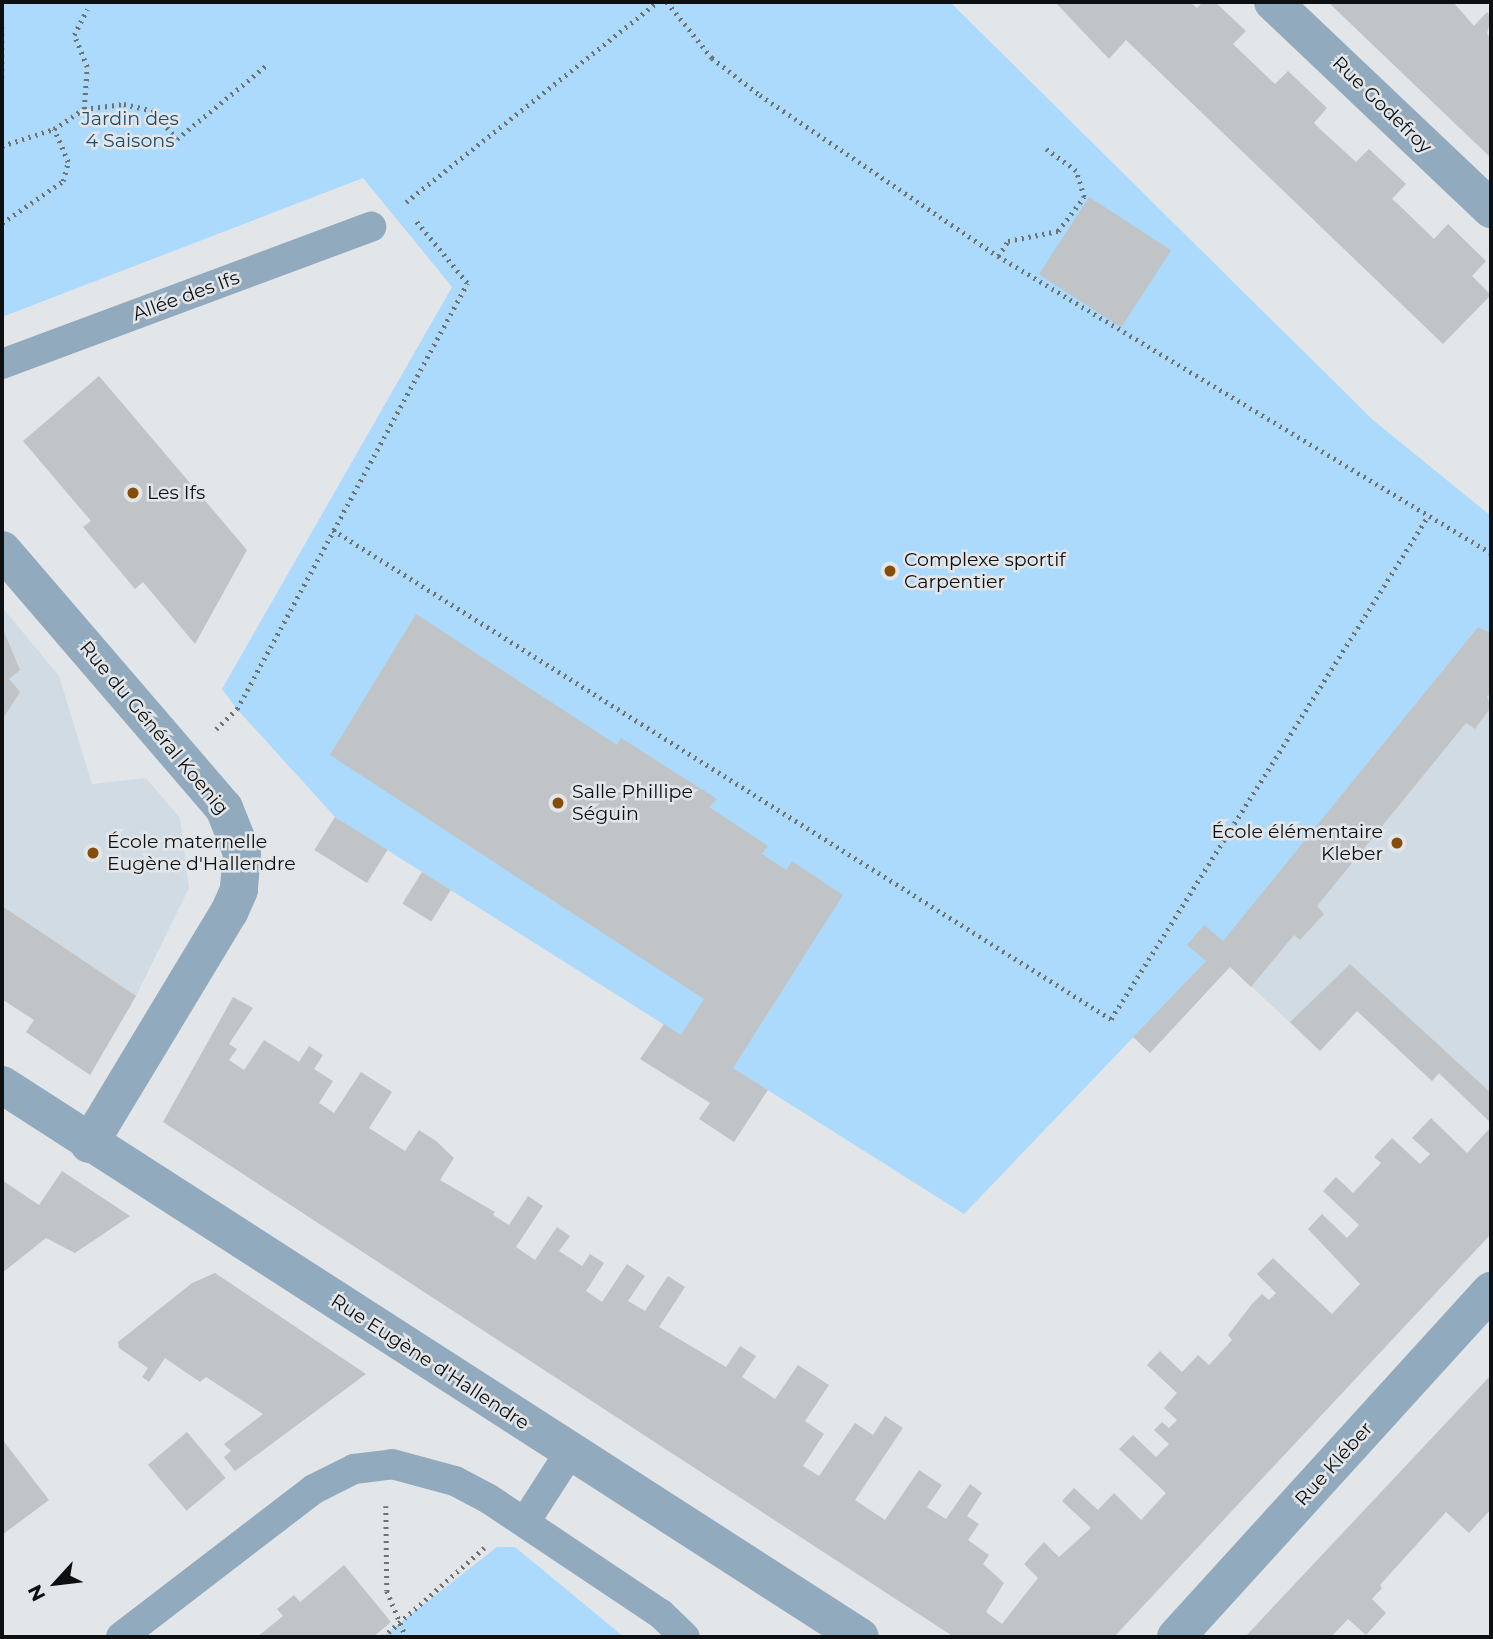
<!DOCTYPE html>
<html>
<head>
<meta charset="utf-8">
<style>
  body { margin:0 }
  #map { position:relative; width:1493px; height:1639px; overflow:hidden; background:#e3e6e9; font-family:Montserrat,sans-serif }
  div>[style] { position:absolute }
  .built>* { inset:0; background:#d1dbe3 }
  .green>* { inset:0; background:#abdafd }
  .building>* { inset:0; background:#c0c4c6; transform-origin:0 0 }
  .path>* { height:4.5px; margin-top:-2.25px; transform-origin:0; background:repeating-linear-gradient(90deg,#6f7173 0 2px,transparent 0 7px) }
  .service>* { height:30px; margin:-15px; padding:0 15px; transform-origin:15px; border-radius:15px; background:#91aabe }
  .minor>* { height:38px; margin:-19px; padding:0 19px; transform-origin:19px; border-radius:19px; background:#91aabe }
  .dots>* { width:19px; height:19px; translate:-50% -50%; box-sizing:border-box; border:4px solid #e3e6e9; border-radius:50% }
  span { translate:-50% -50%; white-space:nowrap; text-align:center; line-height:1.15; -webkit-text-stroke:5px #e3e6e9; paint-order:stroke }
  .street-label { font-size:19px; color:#0e0f10 }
  .park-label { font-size:19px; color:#1f4d6c }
  .poi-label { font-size:19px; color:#0e0f10 }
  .left { translate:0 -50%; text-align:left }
  .right { translate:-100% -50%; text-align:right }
  .frame { position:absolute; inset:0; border:4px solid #0e0f10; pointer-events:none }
  .north { position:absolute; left:21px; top:1548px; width:70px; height:70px; -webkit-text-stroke:5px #e3e6e9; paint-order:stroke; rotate:243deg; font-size:19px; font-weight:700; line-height:28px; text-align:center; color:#0e0f10 }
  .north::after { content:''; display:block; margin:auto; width:24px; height:32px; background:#0e0f10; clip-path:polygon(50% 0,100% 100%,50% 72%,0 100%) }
</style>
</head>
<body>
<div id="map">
  <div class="built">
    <div style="clip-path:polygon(2px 607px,59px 676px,92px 784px,146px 778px,180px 818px,189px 888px,136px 996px,90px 1075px,26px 1032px,34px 1020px,2px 999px)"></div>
    <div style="clip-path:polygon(1478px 627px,1491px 633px,1491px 1123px,1439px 1074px,1432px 1081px,1357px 1011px,1320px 1051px,1215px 952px)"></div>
  </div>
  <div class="green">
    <div style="clip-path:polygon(2px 2px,950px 2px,1373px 420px,1491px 516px,1491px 633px,1478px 627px,1215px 952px,964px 1214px,335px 817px,237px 709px,222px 689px,452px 287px,363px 178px,2px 317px)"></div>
    <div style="clip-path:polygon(497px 1547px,515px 1547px,624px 1637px,382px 1637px)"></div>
  </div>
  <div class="building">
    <div style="clip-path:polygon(1055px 2px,1190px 2px,1197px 8px,1203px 2px,1215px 2px,1246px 31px,1233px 44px,1236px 47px,1275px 84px,1288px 71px,1327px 108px,1314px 123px,1321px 130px,1356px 162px,1369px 149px,1406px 184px,1392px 199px,1400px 206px,1434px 239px,1448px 224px,1486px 261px,1472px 276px,1491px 295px,1443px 344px,1126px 40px,1109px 59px)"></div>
    <div style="clip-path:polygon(1328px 2px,1453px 2px,1474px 26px,1487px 12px,1491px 17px,1487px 34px,1491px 38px,1491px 158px)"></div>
    <div style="left:1089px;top:197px;width:98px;height:92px;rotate:33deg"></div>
    <div style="clip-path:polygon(99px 376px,247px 550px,195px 644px,143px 582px,135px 589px,83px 527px,91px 521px,23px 441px)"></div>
    <div style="clip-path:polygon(416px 614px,617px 745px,621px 738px,717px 799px,709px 807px,768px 846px,762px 854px,786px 870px,792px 861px,843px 895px,733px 1068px,768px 1090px,734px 1142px,699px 1119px,710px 1103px,640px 1059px,664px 1024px,681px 1035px,704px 999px,330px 755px)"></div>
    <div style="clip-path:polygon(2px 627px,20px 670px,9px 679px,20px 692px,2px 720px)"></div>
    <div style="clip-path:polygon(1478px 627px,1491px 633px,1491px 692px,1487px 697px,1491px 707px,1475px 729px,1466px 723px,1317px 906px,1324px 914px,1300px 940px,1294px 935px,1251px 987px,1230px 967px,1150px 1053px,1133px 1037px,1206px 961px,1187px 945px,1204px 925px,1223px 941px)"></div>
    <div style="left:335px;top:817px;width:62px;height:39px;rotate:32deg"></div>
    <div style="left:422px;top:872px;width:34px;height:37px;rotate:32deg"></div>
    <div style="clip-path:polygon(2px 906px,136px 996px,90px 1075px,26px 1032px,34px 1020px,2px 999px)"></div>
    <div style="clip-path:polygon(1350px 964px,1491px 1093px,1491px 1123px,1439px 1073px,1432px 1081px,1357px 1011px,1320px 1051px,1290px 1022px)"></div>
    <div style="clip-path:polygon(233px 997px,253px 1008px,229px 1044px,237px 1049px,229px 1060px,244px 1070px,264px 1040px,299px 1062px,309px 1046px,323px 1055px,314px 1069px,333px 1081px,319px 1103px,334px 1113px,361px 1072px,392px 1092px,369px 1128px,405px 1151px,419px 1130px,436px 1141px,454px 1158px,440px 1180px,495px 1212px,493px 1215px,509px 1225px,528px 1196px,543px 1206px,516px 1247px,535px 1260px,557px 1227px,570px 1236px,559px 1251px,582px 1266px,590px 1254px,604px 1263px,586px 1291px,602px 1302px,627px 1264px,645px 1276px,628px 1301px,645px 1311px,668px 1276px,685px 1287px,659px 1327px,726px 1367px,740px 1346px,756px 1356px,742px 1377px,775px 1399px,798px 1365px,829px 1385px,805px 1421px,824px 1434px,803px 1466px,819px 1476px,855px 1423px,873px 1435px,885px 1416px,903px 1428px,855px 1500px,885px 1520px,919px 1470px,942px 1485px,927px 1507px,946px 1519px,970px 1484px,982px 1493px,967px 1516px,979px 1524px,968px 1540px,989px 1555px,983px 1564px,1004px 1583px,986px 1612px,1002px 1624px,1038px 1578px,1024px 1564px,1044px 1542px,1059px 1557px,1091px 1528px,1062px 1501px,1074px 1488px,1098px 1510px,1114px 1493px,1141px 1520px,1166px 1493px,1119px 1449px,1133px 1435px,1156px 1457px,1169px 1444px,1154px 1430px,1162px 1422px,1169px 1428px,1177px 1420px,1164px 1408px,1177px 1393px,1147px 1365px,1160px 1351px,1182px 1372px,1198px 1355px,1209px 1365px,1232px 1340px,1228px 1335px,1252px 1304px,1262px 1294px,1269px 1300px,1276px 1293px,1257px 1274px,1273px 1258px,1332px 1314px,1360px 1284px,1308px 1229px,1322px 1214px,1347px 1238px,1359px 1225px,1323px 1191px,1336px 1177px,1353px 1193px,1381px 1163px,1374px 1157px,1392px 1138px,1420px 1164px,1430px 1154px,1412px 1138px,1431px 1118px,1467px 1153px,1491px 1127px,1491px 1234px,1114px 1637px,954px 1637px,163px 1122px)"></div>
    <div style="clip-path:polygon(62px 1171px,130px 1216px,75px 1253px,46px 1238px,2px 1273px,2px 1180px,39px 1205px)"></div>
    <div style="clip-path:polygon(215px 1273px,366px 1374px,235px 1471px,224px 1457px,231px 1451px,224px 1444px,263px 1414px,206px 1377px,200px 1382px,165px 1358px,149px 1382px,142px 1377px,148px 1368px,119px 1348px,118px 1342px,192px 1283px)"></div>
    <div style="clip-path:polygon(1491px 1375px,1491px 1509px,1469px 1533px,1446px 1512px,1380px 1585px,1382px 1588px,1372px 1599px,1386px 1613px,1366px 1635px,1348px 1619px,1331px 1637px,1245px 1637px)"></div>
    <div style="left:187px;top:1432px;width:60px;height:51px;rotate:50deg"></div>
    <div style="clip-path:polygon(2px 1439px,49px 1500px,2px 1535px)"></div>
    <div style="clip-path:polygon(344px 1565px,391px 1622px,373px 1637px,257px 1637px,283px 1616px,277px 1609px,294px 1595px,300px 1602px)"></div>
  </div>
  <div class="path">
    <div style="left:667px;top:2px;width:72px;rotate:51.2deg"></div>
    <div style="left:712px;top:58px;width:61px;rotate:37.6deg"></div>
    <div style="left:760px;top:95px;width:287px;rotate:34.1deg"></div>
    <div style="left:998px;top:256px;width:576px;rotate:31.07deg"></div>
    <div style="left:2px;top:27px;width:53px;rotate:90deg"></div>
    <div style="left:84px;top:109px;width:42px;rotate:-85.9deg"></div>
    <div style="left:87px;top:67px;width:35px;rotate:-112deg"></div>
    <div style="left:74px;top:35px;width:29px;rotate:-63deg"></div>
    <div style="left:2px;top:146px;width:55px;rotate:-18.1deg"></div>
    <div style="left:54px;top:129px;width:36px;rotate:-34deg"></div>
    <div style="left:84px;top:109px;width:40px;rotate:-7.1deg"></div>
    <div style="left:124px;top:104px;width:31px;rotate:13deg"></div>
    <div style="left:154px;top:111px;width:36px;rotate:51deg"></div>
    <div style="left:177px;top:139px;width:118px;rotate:-39.5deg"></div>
    <div style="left:406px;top:202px;width:321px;rotate:-38.5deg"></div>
    <div style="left:2px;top:223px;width:74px;rotate:-34.5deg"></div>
    <div style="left:63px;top:181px;width:20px;rotate:-75deg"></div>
    <div style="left:68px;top:162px;width:36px;rotate:-113deg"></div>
    <div style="left:998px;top:256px;width:18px;rotate:-56deg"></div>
    <div style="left:1008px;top:241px;width:51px;rotate:-11.3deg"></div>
    <div style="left:1058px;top:231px;width:43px;rotate:-52.6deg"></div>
    <div style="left:1084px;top:197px;width:27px;rotate:-107deg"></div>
    <div style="left:1076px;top:171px;width:37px;rotate:-144deg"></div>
    <div style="left:333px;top:530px;width:919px;rotate:32.15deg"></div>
    <div style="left:1111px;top:1019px;width:595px;rotate:-57.78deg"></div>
    <div style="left:216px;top:729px;width:29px;rotate:-44deg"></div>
    <div style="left:237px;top:709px;width:484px;rotate:-61.6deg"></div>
    <div style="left:467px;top:283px;width:83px;rotate:-129.6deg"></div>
    <div style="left:386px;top:1506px;width:85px;rotate:89.3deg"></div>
    <div style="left:387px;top:1591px;width:50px;rotate:67.6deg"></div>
    <div style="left:383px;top:1637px;width:135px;rotate:-41.4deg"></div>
  </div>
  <div class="service">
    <div style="left:2px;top:364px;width:394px;rotate:-20.4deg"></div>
    <div style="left:525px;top:1522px;width:83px;rotate:-57.3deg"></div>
    <div style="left:121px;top:1637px;width:243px;rotate:-37.5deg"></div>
    <div style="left:314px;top:1489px;width:45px;rotate:-26.6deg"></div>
    <div style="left:354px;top:1469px;width:38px;rotate:-7deg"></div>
    <div style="left:392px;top:1464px;width:65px;rotate:15.1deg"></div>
    <div style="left:455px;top:1481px;width:38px;rotate:28deg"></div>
    <div style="left:489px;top:1499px;width:207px;rotate:33.8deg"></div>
    <div style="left:661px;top:1614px;width:33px;rotate:44deg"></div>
  </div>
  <div class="minor">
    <div style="left:1273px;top:2px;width:301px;rotate:43.5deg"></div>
    <div style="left:2px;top:550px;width:340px;rotate:49.3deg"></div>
    <div style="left:224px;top:808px;width:48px;rotate:68.2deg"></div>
    <div style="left:242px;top:853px;width:37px;rotate:95deg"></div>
    <div style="left:239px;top:890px;width:24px;rotate:114deg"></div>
    <div style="left:229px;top:912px;width:271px;rotate:121.1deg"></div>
    <div style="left:2px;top:1085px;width:1020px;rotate:32.76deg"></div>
    <div style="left:1176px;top:1637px;width:468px;rotate:-47.7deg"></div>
  </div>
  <div class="dots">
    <div style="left:133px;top:493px;background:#874c05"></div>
    <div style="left:890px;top:571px;background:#874c05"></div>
    <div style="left:558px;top:803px;background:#874c05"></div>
    <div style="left:1397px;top:843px;background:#874c05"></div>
    <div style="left:93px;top:853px;background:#874c05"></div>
  </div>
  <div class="street-label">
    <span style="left:1382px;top:105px;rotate:44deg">Rue Godefroy</span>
    <span style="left:186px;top:296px;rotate:-20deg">Allée des Ifs</span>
    <span style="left:154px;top:728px;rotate:50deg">Rue du Général Koenig</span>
    <span style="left:430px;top:1362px;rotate:33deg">Rue Eugène d'Hallendre</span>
    <span style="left:1334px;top:1464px;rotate:-48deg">Rue Kléber</span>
  </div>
  <div class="park-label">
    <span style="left:130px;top:130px">Jardin des<br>4 Saisons</span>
  </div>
  <div class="poi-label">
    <span class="left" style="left:147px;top:493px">Les Ifs</span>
    <span class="left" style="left:904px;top:571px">Complexe sportif<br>Carpentier</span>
    <span class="left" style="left:572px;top:803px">Salle Phillipe<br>Séguin</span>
    <span class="right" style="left:1383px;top:843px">École élémentaire<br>Kleber</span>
    <span class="left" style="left:107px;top:853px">École maternelle<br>Eugène d'Hallendre</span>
  </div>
  <div class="frame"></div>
  <div class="north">N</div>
</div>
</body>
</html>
